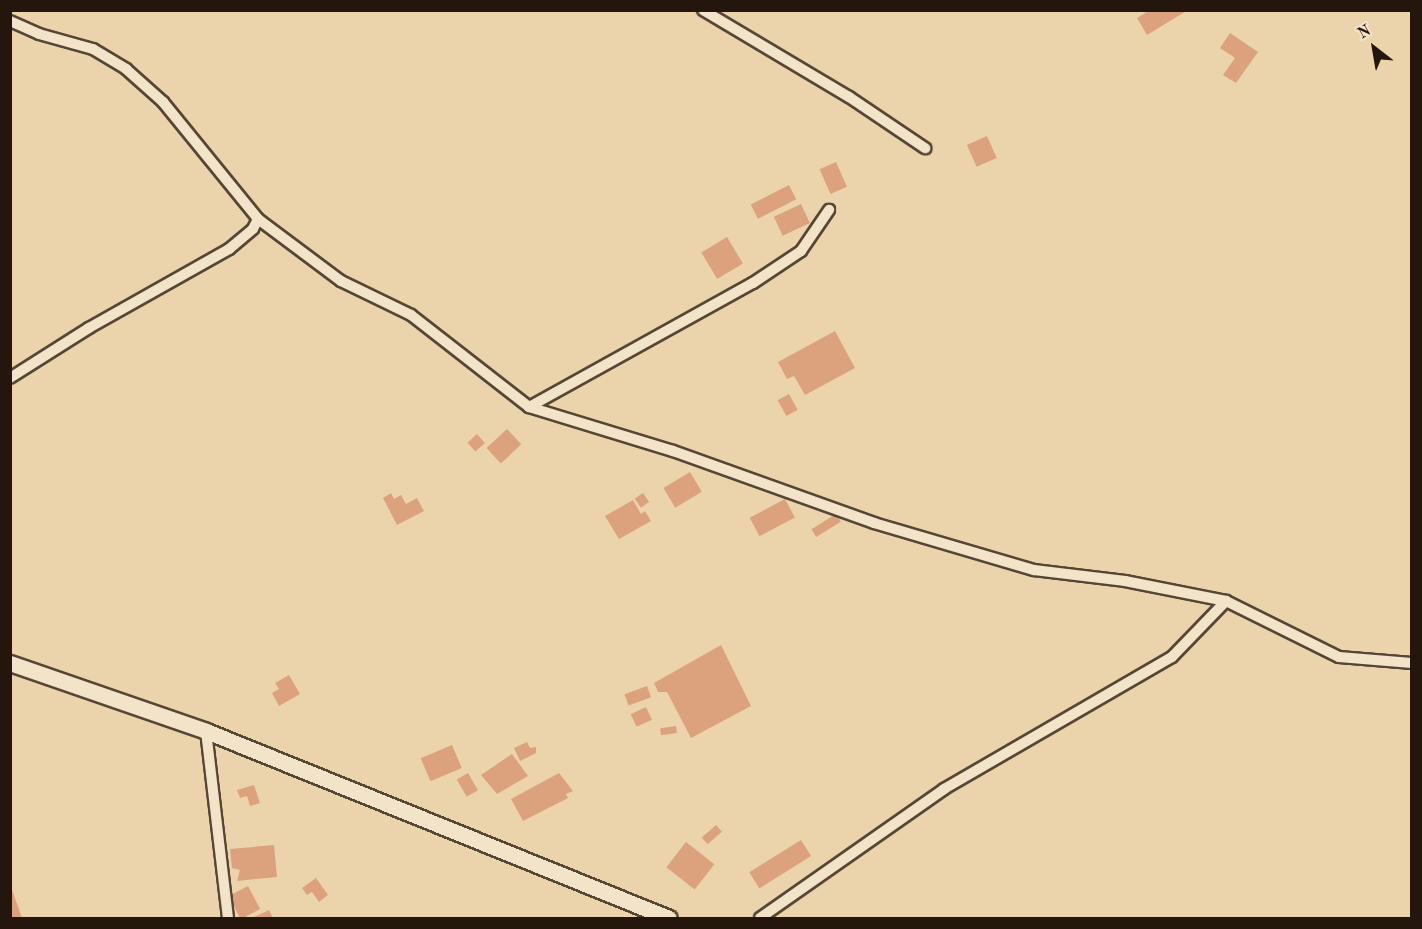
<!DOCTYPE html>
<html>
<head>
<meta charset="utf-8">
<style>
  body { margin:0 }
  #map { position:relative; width:1422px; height:929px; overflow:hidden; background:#ebd4ac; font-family:"Old Standard TT",serif }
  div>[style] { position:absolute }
  .building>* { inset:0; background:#dca27d; transform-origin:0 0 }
  .roads { filter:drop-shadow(2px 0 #564634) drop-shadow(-2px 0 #564634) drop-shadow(0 2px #564634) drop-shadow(0 -2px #564634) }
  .street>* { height:10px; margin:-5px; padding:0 5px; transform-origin:5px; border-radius:5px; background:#f2e3c9 }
  .secondary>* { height:15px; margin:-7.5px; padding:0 7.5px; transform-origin:7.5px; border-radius:7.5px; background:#f2e3c9 }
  span { translate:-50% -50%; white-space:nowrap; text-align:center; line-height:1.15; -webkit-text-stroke:6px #f2e3c9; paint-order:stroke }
  .frame { position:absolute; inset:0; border:12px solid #24160c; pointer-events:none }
  .north { position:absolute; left:1344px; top:18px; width:60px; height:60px; -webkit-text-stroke:4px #f2e3c9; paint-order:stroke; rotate:329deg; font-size:16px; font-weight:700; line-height:24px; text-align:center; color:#24160c }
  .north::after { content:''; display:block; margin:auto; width:21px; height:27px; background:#24160c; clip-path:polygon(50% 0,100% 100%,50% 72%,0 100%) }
</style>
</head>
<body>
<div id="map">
  <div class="building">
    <div style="clip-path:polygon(1150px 10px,1188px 10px,1147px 35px,1137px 18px)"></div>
    <div style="clip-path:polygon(1230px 33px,1258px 52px,1236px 83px,1223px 75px,1235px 58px,1220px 48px)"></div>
    <div style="left:987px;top:136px;width:24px;height:22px;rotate:66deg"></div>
    <div style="left:836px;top:162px;width:27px;height:18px;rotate:66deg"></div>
    <div style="left:789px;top:185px;width:16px;height:43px;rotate:63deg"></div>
    <div style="left:801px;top:204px;width:21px;height:30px;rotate:65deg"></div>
    <div style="left:727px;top:237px;width:31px;height:30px;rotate:59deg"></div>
    <div style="clip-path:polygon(835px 331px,855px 368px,805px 395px,794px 376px,787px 379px,778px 362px)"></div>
    <div style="left:789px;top:394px;width:18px;height:13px;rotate:61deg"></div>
    <div style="left:507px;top:429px;width:21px;height:28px;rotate:47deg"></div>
    <div style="left:477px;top:434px;width:12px;height:13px;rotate:48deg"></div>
    <div style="left:690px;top:472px;width:23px;height:31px;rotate:59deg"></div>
    <div style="clip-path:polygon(391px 493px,394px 499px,401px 495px,406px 504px,417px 498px,424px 511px,397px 525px,383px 498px)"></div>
    <div style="left:643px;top:493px;width:11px;height:10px;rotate:56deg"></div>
    <div style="left:785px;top:499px;width:21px;height:40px;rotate:62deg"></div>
    <div style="clip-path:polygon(633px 500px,641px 514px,645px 511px,651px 521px,619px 539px,605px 516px)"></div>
    <div style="left:836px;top:514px;width:9px;height:29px;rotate:58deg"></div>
    <div style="clip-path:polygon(721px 645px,751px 706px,691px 738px,667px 692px,658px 692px,654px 683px)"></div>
    <div style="clip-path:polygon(289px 675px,300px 694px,279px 706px,272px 693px,279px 689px,275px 683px)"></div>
    <div style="left:647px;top:686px;width:12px;height:24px;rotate:70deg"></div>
    <div style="left:646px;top:707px;width:14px;height:17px;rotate:65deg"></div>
    <div style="left:676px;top:726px;width:7px;height:16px;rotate:82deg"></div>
    <div style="clip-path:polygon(527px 742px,530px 748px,536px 747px,536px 753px,520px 761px,514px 748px)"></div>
    <div style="left:452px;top:745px;width:25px;height:34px;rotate:67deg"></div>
    <div style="clip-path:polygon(512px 754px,528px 776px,497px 794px,481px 775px)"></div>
    <div style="left:468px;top:773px;width:20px;height:13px;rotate:60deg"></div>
    <div style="clip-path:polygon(559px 773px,573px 791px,566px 794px,568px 798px,523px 821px,511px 799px)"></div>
    <div style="clip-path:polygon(254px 785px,260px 803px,250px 806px,247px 796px,240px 798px,237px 790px)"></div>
    <div style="left:716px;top:825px;width:9px;height:19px;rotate:49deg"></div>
    <div style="left:801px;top:840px;width:19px;height:61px;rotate:58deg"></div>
    <div style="left:686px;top:842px;width:36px;height:32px;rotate:38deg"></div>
    <div style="clip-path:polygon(274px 845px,277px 877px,237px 881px,240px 870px,232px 868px,230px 849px)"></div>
    <div style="clip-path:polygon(316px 878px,328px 895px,319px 902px,312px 892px,307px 895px,302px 888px)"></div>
    <div style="left:248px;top:886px;width:26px;height:22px;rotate:62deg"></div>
    <div style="clip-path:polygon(10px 887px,11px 887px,22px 918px,10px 918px)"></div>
    <div style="clip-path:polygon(269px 910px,273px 918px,252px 918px)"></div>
  </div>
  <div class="roads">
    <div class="street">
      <div style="left:703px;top:10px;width:170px;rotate:30.8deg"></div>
      <div style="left:849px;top:97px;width:92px;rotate:33.9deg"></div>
      <div style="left:10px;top:21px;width:32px;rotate:24deg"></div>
      <div style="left:39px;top:34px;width:56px;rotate:15.5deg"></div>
      <div style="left:93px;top:49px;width:39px;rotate:31deg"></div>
      <div style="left:126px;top:69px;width:50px;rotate:41.7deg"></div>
      <div style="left:163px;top:102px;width:151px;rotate:50.9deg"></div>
      <div style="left:258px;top:219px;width:11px;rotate:117deg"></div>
      <div style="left:253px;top:229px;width:31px;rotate:140deg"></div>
      <div style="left:229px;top:249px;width:161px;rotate:150.6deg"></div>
      <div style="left:89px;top:328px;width:93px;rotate:147.7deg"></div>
      <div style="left:258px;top:219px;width:104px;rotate:36.8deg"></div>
      <div style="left:341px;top:281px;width:78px;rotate:25.9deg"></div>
      <div style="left:411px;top:315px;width:150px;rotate:37.9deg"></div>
      <div style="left:529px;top:407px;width:151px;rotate:17deg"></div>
      <div style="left:673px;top:451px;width:214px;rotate:19.7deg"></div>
      <div style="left:874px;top:523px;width:167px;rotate:16.4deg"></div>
      <div style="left:1034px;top:570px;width:92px;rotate:6.9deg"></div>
      <div style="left:1125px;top:581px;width:103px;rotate:11.2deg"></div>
      <div style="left:1226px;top:601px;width:126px;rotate:26.4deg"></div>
      <div style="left:1339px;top:657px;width:73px;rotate:4.7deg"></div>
      <div style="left:529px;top:407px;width:256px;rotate:-29deg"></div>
      <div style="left:753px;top:283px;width:58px;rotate:-33.7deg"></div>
      <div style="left:801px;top:251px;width:50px;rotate:-55.7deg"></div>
      <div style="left:206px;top:731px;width:188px;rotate:83.3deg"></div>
      <div style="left:760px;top:918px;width:225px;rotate:-35deg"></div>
      <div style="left:944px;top:789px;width:263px;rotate:-30.1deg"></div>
      <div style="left:1172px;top:657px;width:78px;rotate:-46deg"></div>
    </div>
    <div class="secondary">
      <div style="left:10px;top:663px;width:207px;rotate:19.1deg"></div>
      <div style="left:206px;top:731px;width:499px;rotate:22deg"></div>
    </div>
  </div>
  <div class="frame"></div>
  <div class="north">N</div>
</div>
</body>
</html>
